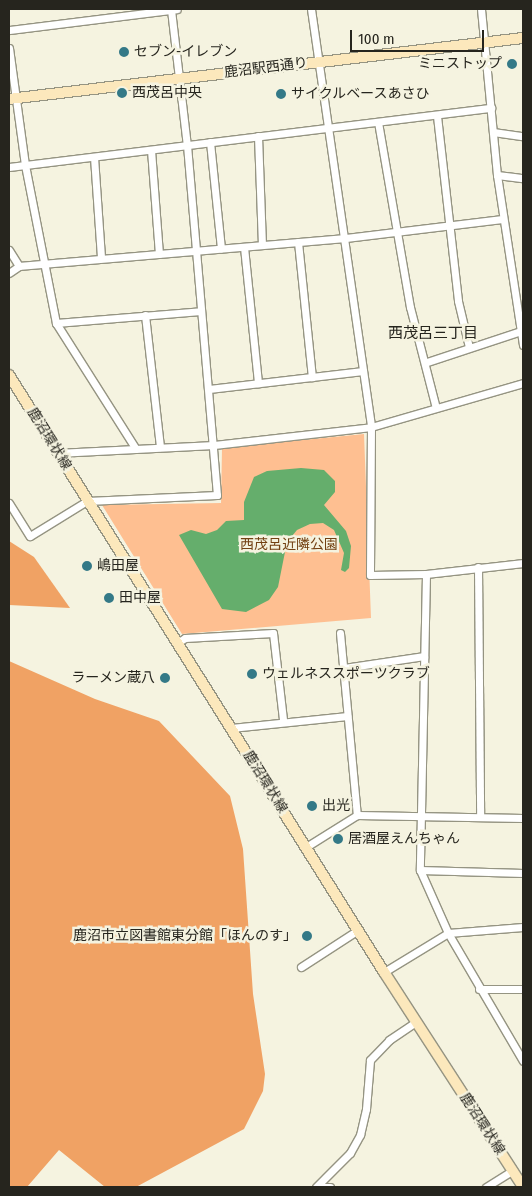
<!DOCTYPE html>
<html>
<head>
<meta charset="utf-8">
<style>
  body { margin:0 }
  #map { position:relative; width:532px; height:1196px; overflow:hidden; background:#f5f3e0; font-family:"Fira Sans Condensed","Noto Sans JP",sans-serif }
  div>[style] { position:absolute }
  .green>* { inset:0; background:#febf91 }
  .forest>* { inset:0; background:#f0a264 }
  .water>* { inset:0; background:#65ae6c }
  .roads { filter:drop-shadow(1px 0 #959482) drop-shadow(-1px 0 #959482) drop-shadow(0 1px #959482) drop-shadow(0 -1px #959482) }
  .street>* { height:7px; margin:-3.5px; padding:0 3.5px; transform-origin:3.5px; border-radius:3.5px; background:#fff }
  .secondary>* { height:10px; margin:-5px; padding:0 5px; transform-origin:5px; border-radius:5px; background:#fce8bc }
  .dots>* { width:14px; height:14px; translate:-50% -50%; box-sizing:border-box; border:2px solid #f5f3e0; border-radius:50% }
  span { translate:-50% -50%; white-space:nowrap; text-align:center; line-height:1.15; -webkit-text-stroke:5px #f5f3e0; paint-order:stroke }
  .poi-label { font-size:14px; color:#26251e }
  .left { translate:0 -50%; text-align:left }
  .right { translate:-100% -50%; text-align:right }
  .street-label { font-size:14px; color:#26251e }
  .park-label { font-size:14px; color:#734113 }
  .neighbourhood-label { font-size:15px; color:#26251e }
  .frame { position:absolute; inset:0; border:10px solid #26251e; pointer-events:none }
  .scale { position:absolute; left:350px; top:30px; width:134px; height:22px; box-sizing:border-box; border:2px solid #26251e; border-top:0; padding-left:6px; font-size:15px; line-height:18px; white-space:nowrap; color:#26251e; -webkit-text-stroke:4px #f5f3e0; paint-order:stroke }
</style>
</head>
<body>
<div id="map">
  <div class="green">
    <div style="clip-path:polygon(364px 434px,371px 618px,182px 634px,102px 505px,221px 503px,222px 448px)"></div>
  </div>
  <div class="forest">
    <div style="clip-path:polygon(9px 541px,34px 557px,70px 608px,9px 605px)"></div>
    <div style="clip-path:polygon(9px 661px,95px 699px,159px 721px,230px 796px,243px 849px,253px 994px,265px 1074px,263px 1091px,244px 1129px,136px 1187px,105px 1187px,59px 1150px,27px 1187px,9px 1187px)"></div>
  </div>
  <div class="water">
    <div style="clip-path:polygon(301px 468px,324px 470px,335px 481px,335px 492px,324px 505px,346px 531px,351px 546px,349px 568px,345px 572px,341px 570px,344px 553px,334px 530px,323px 523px,310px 524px,297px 530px,287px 542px,278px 587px,269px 600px,246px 612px,222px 609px,179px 535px,191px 530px,206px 534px,217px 530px,226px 521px,244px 520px,244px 502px,254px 477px,267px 471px)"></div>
  </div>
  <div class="roads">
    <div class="street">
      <div style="left:311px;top:9px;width:422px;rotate:81.8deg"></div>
      <div style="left:371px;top:427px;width:148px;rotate:90.4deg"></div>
      <div style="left:370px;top:575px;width:56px;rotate:-1deg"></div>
      <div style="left:426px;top:574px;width:98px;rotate:-6.5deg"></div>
      <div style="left:481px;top:9px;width:167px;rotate:84.5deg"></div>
      <div style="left:497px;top:175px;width:172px;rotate:81.3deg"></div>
      <div style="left:9px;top:30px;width:169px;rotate:-7.1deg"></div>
      <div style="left:9px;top:48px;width:118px;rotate:82.2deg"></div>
      <div style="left:25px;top:165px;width:161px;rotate:78.9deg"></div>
      <div style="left:56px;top:323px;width:149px;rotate:57.6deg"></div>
      <div style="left:437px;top:116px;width:186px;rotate:83.5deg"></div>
      <div style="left:458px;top:301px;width:47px;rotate:76.6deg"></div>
      <div style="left:378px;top:122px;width:188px;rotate:80.2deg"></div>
      <div style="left:410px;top:307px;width:104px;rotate:75.6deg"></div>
      <div style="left:493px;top:132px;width:30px;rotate:8deg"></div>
      <div style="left:258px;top:136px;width:109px;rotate:87.9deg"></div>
      <div style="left:210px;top:142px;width:107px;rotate:84.1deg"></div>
      <div style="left:151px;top:150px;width:104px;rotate:85.6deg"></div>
      <div style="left:94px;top:157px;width:101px;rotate:86deg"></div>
      <div style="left:9px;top:167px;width:486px;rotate:-7deg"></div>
      <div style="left:497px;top:175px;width:26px;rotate:7deg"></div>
      <div style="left:298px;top:242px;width:136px;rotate:84.1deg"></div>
      <div style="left:244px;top:247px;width:137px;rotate:84.1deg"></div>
      <div style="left:9px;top:250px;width:19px;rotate:58deg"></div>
      <div style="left:9px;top:273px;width:12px;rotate:-35deg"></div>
      <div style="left:19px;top:266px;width:327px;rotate:-4.9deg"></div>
      <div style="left:345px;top:238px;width:159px;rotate:-6.9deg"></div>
      <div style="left:145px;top:315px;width:133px;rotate:83.5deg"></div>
      <div style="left:56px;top:323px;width:145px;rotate:-4.7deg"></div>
      <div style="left:427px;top:362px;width:99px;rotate:-18.3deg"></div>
      <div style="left:209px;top:389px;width:155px;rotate:-6.7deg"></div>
      <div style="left:57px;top:453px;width:157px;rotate:-2.9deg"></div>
      <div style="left:214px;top:445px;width:158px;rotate:-6.5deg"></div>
      <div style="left:371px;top:427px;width:158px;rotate:-16.1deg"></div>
      <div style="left:9px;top:503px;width:39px;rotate:58deg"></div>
      <div style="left:30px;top:536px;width:67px;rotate:-31.6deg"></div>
      <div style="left:87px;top:501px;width:130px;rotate:-2.6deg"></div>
      <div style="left:217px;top:495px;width:350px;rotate:-94.9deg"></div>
      <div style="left:187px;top:146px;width:138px;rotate:-96.7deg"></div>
      <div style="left:478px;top:567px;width:250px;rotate:89.5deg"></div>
      <div style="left:426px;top:574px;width:296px;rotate:91.2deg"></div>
      <div style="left:420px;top:870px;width:69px;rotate:66deg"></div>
      <div style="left:448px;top:933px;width:148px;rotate:59.6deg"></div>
      <div style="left:340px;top:633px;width:183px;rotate:84.7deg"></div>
      <div style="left:177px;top:643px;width:9px;rotate:-32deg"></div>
      <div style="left:185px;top:638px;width:88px;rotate:-3.3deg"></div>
      <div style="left:273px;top:633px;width:88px;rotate:83.4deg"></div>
      <div style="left:344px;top:668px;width:81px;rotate:-8.5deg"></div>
      <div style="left:231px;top:728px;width:117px;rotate:-5.9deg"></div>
      <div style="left:306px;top:847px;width:60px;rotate:-32.1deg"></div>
      <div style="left:357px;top:815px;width:166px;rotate:1deg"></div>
      <div style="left:420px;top:870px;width:103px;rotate:1.7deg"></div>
      <div style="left:301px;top:967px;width:68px;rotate:-33deg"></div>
      <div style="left:384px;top:972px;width:75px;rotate:-31.4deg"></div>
      <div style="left:448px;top:933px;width:75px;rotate:-4.6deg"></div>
      <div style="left:479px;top:989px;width:44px"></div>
      <div style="left:316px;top:1187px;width:48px;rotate:-45deg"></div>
      <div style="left:350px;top:1153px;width:21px;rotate:-61deg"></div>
      <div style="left:360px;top:1135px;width:27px;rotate:-77deg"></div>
      <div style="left:366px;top:1109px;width:49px;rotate:-85.3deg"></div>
      <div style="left:370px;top:1060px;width:28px;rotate:-46deg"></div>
      <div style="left:389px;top:1040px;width:32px;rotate:-34deg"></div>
      <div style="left:318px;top:1187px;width:12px"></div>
      <div style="left:486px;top:1187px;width:32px;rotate:-32deg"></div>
    </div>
    <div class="secondary">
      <div style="left:9px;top:99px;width:518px;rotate:-6.77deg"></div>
      <div style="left:9px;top:375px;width:705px;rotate:57.87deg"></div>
      <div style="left:384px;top:972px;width:256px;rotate:57.1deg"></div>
    </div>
  </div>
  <div class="dots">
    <div style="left:124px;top:52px;background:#347987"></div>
    <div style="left:512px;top:64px;background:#347987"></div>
    <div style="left:122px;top:93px;background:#347987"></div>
    <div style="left:281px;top:94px;background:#347987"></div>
    <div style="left:87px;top:566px;background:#347987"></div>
    <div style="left:109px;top:598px;background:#347987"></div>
    <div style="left:252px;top:674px;background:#347987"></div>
    <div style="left:165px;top:678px;background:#347987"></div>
    <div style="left:312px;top:806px;background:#347987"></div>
    <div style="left:338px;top:839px;background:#347987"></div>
    <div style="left:307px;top:936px;background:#347987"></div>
  </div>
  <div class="poi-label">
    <span class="left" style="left:134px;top:52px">セブン-イレブン</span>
    <span class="right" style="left:502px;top:64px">ミニストップ</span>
    <span class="left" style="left:132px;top:93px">西茂呂中央</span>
    <span class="left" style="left:291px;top:94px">サイクルベースあさひ</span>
    <span class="left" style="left:97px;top:566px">嶋田屋</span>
    <span class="left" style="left:119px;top:598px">田中屋</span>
    <span class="left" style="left:262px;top:674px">ウェルネススポーツクラブ</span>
    <span class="right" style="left:155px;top:678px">ラーメン蔵八</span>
    <span class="left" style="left:322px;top:806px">出光</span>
    <span class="left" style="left:348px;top:839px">居酒屋えんちゃん</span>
    <span class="right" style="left:297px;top:936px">鹿沼市立図書館東分館「ほんのす」</span>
  </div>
  <div class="street-label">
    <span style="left:266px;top:68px;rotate:-7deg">鹿沼駅西通り</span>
    <span style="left:49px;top:439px;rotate:58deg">鹿沼環状線</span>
    <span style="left:265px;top:782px;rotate:58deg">鹿沼環状線</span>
    <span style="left:482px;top:1124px;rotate:57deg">鹿沼環状線</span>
  </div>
  <div class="park-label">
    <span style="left:289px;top:545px">西茂呂近隣公園</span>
  </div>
  <div class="neighbourhood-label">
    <span style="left:433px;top:334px">西茂呂三丁目</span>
  </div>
  <div class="frame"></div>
  <div class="scale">100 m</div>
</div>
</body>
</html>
